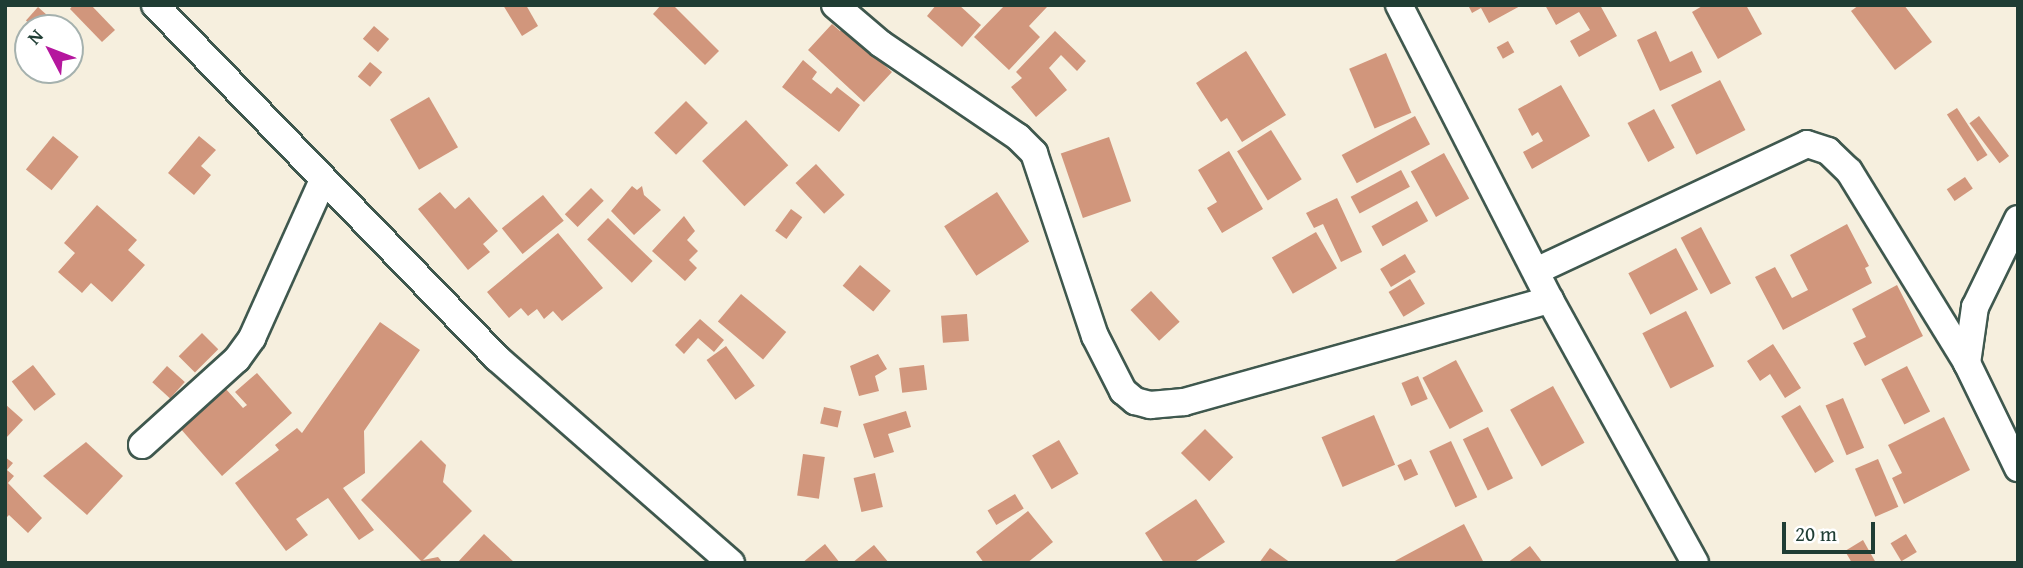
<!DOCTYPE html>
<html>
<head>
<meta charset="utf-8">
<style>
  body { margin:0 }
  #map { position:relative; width:2023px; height:568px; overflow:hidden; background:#f6efde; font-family:"Gentium Book Plus",serif }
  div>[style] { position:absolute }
  .building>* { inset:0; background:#d1967c; transform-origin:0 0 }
  .roads { filter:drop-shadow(2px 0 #3f584e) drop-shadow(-2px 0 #3f584e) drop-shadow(0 2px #3f584e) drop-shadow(0 -2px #3f584e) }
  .street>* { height:26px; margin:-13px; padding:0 13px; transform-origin:13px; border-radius:13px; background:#fff }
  span { translate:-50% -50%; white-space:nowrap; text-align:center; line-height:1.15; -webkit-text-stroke:7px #fff; paint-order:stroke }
  .frame { position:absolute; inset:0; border:7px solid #1f3d34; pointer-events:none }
  .north { position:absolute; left:14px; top:14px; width:70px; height:70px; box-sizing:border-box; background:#fff; border:2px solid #a5b1ae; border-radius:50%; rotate:312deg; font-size:19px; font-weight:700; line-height:28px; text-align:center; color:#1f3d34 }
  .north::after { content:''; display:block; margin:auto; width:24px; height:32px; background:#b5179e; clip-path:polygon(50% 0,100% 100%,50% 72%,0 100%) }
  .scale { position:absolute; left:1782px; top:522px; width:93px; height:32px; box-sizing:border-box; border:4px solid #1f3d34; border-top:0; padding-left:9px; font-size:21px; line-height:24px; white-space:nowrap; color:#1f3d34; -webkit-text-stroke:5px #fff; paint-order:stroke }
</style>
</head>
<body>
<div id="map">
  <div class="building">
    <div style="clip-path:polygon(73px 5px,91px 5px,115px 30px,102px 42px,70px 9px)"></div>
    <div style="clip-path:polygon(503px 5px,526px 5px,538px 26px,522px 36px)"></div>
    <div style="clip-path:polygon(661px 5px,673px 5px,719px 51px,705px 65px,653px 14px)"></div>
    <div style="clip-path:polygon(936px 5px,959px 5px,981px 25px,962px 47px,927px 16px)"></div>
    <div style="clip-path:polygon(1005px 5px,1047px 7px,1029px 26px,1040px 37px,1009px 70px,974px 37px)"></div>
    <div style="clip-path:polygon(1468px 5px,1522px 5px,1489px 23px,1481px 8px,1472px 13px)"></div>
    <div style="clip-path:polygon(1545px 5px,1600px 5px,1617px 36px,1579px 57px,1570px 41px,1590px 30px,1579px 12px,1556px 25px)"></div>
    <div style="clip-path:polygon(1704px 5px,1746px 5px,1762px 34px,1718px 59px,1692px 12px)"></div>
    <div style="clip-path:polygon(1859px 5px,1904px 5px,1932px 42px,1895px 70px,1851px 11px)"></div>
    <div style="left:38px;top:7px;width:12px;height:18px;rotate:42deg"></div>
    <div style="clip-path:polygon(832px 24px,840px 31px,843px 28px,892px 72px,864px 102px,808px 50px)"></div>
    <div style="left:374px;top:26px;width:20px;height:17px;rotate:41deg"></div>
    <div style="clip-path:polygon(1055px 31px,1086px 61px,1077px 71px,1061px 55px,1049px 68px,1067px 90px,1036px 117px,1011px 87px,1022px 78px,1016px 72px)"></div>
    <div style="clip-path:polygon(1656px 31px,1670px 62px,1692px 51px,1702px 72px,1660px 91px,1637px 40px)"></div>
    <div style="left:1508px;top:41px;width:13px;height:13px;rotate:61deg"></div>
    <div style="clip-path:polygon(1246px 51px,1286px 115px,1242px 142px,1227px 118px,1221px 122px,1196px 83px)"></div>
    <div style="left:1386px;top:53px;width:65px;height:40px;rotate:67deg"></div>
    <div style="clip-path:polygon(803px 60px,817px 72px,812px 79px,831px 94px,837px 87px,860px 105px,839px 132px,782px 87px)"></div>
    <div style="left:370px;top:62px;width:16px;height:19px;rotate:40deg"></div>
    <div style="left:1720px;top:80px;width:56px;height:55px;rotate:63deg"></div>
    <div style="clip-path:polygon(1561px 85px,1590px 136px,1532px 169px,1523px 152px,1543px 141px,1538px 132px,1532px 136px,1518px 109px)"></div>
    <div style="left:429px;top:97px;width:58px;height:45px;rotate:60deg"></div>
    <div style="left:686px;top:101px;width:31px;height:45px;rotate:45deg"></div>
    <div style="left:1957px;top:108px;width:56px;height:12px;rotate:57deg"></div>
    <div style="left:1654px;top:109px;width:44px;height:30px;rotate:62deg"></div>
    <div style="left:1415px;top:116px;width:32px;height:83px;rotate:62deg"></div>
    <div style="left:1979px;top:116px;width:50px;height:12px;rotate:53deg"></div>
    <div style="left:746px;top:120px;width:62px;height:60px;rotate:47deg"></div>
    <div style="left:1271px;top:130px;width:58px;height:40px;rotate:58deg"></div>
    <div style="left:53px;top:136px;width:33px;height:43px;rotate:39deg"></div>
    <div style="clip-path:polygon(199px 136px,216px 150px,201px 166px,211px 175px,194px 195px,168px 173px)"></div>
    <div style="left:1109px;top:137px;width:68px;height:51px;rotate:71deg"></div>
    <div style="clip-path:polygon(1229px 151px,1263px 209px,1222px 233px,1207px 208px,1217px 202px,1198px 170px)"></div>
    <div style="left:1444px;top:153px;width:52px;height:38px;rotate:61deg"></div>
    <div style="left:816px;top:164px;width:42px;height:28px;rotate:47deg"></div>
    <div style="left:1401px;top:170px;width:19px;height:57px;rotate:62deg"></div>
    <div style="left:1965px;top:177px;width:14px;height:22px;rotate:56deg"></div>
    <div style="clip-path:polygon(632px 186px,637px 190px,642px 186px,644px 195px,661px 210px,634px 235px,611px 211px)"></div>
    <div style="left:591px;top:188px;width:18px;height:37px;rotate:45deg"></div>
    <div style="clip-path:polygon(440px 192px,455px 209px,469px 197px,498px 231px,483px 244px,490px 252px,468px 270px,418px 209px)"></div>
    <div style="left:997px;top:192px;width:59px;height:63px;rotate:57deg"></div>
    <div style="left:543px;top:195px;width:33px;height:53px;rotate:51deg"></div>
    <div style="clip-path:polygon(1337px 198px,1362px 252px,1341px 262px,1323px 224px,1314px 228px,1306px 213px)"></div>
    <div style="left:1417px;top:201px;width:23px;height:52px;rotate:61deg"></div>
    <div style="clip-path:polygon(97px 205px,137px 240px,128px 250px,145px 265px,112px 302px,91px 283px,82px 293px,58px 272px,75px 253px,64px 243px)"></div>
    <div style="left:791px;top:209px;width:14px;height:27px;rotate:36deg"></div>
    <div style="clip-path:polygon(684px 216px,695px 231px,687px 240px,698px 251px,689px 260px,697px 268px,685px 281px,652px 251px)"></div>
    <div style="left:608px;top:218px;width:62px;height:30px;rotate:44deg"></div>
    <div style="clip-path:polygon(1847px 224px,1869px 266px,1865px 268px,1872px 283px,1783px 330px,1755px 277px,1775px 267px,1792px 298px,1808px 290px,1790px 255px)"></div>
    <div style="left:1701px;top:227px;width:64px;height:23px;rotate:62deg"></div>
    <div style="left:1316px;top:232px;width:42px;height:51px;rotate:60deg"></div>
    <div style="clip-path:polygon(558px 233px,603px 288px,562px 321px,553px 311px,544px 319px,537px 309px,528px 316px,521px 308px,509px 318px,487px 292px)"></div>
    <div style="left:1676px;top:248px;width:47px;height:54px;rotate:62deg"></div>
    <div style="left:1405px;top:254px;width:21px;height:29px;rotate:59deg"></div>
    <div style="left:860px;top:265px;width:40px;height:27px;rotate:40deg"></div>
    <div style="left:1410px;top:279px;width:29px;height:25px;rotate:59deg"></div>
    <div style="clip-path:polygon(1897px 285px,1923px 336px,1865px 366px,1853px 343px,1866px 337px,1852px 309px)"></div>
    <div style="left:1151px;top:291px;width:42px;height:28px;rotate:47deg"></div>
    <div style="left:741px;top:294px;width:59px;height:36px;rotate:40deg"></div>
    <div style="left:1686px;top:311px;width:62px;height:49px;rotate:63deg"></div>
    <div style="left:967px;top:314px;width:27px;height:26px;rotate:86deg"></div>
    <div style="clip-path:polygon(700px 319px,724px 340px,714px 352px,698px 338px,684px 354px,675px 345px)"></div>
    <div style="clip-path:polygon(380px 322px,420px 350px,364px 431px,365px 473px,343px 488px,374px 530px,359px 540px,328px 498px,296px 519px,308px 535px,286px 551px,235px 483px,279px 450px,275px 445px,297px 428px,302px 433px)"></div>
    <div style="left:202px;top:333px;width:23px;height:33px;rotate:45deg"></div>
    <div style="clip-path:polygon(1773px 344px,1801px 388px,1785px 398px,1770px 374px,1760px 381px,1747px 361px)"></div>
    <div style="left:726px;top:346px;width:49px;height:24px;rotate:54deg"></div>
    <div style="clip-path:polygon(878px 354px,887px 369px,875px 376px,879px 391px,859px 396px,850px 366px)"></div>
    <div style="left:1456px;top:360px;width:58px;height:38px;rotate:62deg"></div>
    <div style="left:33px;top:365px;width:37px;height:27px;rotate:52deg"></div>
    <div style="left:924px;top:365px;width:25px;height:25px;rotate:83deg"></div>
    <div style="left:167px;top:366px;width:24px;height:22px;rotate:42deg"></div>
    <div style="left:1907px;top:366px;width:51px;height:29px;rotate:63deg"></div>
    <div style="clip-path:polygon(257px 373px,292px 413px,222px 476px,180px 428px,225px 388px,243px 408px,247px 405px,235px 392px)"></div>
    <div style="left:1418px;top:376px;width:25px;height:18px;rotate:67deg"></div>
    <div style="left:1553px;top:386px;width:65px;height:49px;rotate:61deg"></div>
    <div style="left:1843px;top:398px;width:54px;height:19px;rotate:67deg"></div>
    <div style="clip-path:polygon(5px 404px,23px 420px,5px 439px)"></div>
    <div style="left:1800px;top:405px;width:66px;height:22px;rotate:59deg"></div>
    <div style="left:824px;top:407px;width:18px;height:17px;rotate:13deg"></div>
    <div style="clip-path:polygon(906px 411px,911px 427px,888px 434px,894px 452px,874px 458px,863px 424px)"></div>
    <div style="left:1374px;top:415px;width:54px;height:57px;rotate:67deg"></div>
    <div style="clip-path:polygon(1944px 417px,1970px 470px,1904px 504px,1892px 478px,1902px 473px,1888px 445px)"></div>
    <div style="left:1488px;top:427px;width:57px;height:28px;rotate:64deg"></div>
    <div style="left:1205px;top:429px;width:40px;height:34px;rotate:45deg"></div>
    <div style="clip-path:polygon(421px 440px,446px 465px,443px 482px,472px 511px,423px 560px,438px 557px,443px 563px,417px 563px,421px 561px,361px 500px)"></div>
    <div style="left:1059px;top:440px;width:39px;height:31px;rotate:60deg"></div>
    <div style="left:1451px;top:441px;width:62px;height:24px;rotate:65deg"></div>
    <div style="clip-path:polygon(86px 442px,123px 476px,87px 515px,43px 476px)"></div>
    <div style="left:803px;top:454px;width:22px;height:42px;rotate:8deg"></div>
    <div style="clip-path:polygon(5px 457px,13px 463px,7px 470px,14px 476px,8px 483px,42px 518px,28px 533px,9px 515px,5px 519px)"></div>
    <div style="left:1411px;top:459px;width:17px;height:15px;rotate:65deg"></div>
    <div style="left:1878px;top:459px;width:52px;height:25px;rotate:67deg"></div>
    <div style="left:875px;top:473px;width:35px;height:22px;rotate:77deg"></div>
    <div style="left:1015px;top:494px;width:17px;height:32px;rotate:59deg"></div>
    <div style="clip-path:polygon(1196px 499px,1225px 542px,1193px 563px,1164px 563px,1145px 533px)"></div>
    <div style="clip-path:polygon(1028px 511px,1053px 542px,1027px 563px,984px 563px,976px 552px)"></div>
    <div style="clip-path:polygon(1464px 524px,1484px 563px,1391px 563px)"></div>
    <div style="clip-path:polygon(484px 534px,515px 563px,457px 563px)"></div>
    <div style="left:1906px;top:534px;width:21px;height:18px;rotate:59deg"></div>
    <div style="clip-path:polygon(1863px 540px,1876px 563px,1852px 563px,1845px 551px)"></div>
    <div style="clip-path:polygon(825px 544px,840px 563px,802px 563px)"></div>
    <div style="clip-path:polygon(874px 545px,889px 563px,852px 563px)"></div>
    <div style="clip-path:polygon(1530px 546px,1543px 563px,1507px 563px)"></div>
    <div style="clip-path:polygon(1270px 548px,1291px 563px,1259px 563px)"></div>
  </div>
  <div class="roads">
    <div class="street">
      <div style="left:155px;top:5px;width:492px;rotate:45.9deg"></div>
      <div style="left:497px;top:358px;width:311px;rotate:41.2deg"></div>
      <div style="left:835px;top:5px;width:60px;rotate:40.3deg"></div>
      <div style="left:881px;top:44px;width:166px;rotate:34.2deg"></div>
      <div style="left:1018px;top:137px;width:23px;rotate:45deg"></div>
      <div style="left:1034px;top:153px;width:193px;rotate:71.6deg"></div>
      <div style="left:1095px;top:336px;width:62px;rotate:63deg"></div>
      <div style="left:1123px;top:391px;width:16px;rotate:40deg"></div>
      <div style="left:1135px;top:401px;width:16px;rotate:15deg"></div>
      <div style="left:1150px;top:405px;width:34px;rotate:-5deg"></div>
      <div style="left:1184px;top:402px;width:380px;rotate:-15.6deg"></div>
      <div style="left:1399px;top:5px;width:331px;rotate:62.9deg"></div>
      <div style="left:1550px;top:300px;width:300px;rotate:61.1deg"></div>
      <div style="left:2018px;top:219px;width:98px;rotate:116deg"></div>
      <div style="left:1975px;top:307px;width:57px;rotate:98.1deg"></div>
      <div style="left:1967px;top:363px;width:117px;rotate:64.1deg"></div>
      <div style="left:1536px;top:271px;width:299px;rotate:-25.1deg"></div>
      <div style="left:1807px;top:144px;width:22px;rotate:18deg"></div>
      <div style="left:1828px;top:151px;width:29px;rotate:44deg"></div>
      <div style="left:1849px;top:171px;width:225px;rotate:58.4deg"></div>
      <div style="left:142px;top:445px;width:128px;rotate:-42.2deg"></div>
      <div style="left:237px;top:359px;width:26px;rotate:-54deg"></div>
      <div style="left:252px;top:338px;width:173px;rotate:-65.8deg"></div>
    </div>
  </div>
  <div class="frame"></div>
  <div class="north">N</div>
  <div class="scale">20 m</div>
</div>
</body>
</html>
